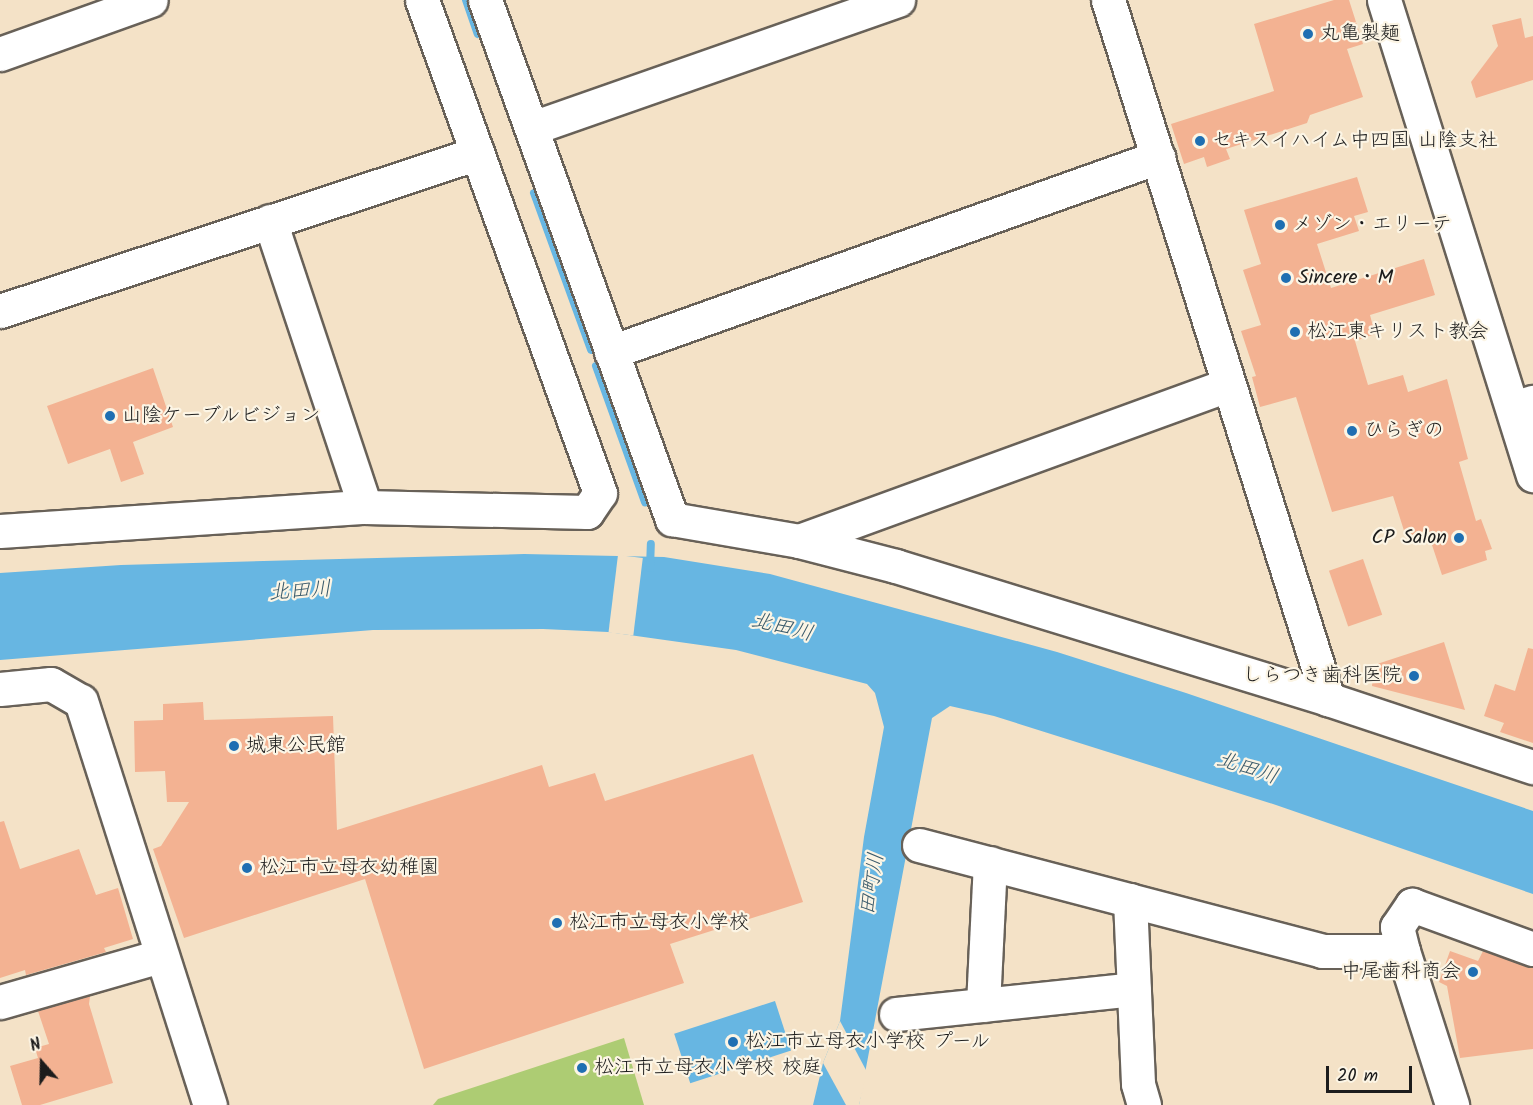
<!DOCTYPE html>
<html>
<head>
<meta charset="utf-8">
<style>
  body { margin:0 }
  #map { position:relative; width:1533px; height:1105px; overflow:hidden; background:#f4e2c7; font-family:Kalam,"Klee One",sans-serif }
  div>[style] { position:absolute }
  .green>* { inset:0; background:#adcc73 }
  .water>* { inset:0; background:#67b6e2; transform-origin:0 0 }
  .pier>* { inset:0; background:#f4e2c7; transform-origin:0 0 }
  .stream>* { height:8px; margin:-4px; padding:0 4px; transform-origin:4px; border-radius:4px; background:#67b6e2 }
  .building>* { inset:0; background:#f3b292; transform-origin:0 0 }
  .roads { filter:drop-shadow(2px 0 #686158) drop-shadow(-2px 0 #686158) drop-shadow(0 2px #686158) drop-shadow(0 -2px #686158) }
  .minor>* { height:33px; margin:-16.5px; padding:0 16.5px; transform-origin:16.5px; border-radius:16.5px; background:#fff }
  .tertiary>* { height:33px; margin:-16.5px; padding:0 16.5px; transform-origin:16.5px; border-radius:16.5px; background:#fff }
  .dots>* { width:16px; height:16px; translate:-50% -50%; box-sizing:border-box; border:3px solid #fcf5e5; border-radius:50% }
  span { translate:-50% -50%; white-space:nowrap; text-align:center; line-height:1.15; -webkit-text-stroke:4.5px #fcf5e5; paint-order:stroke }
  .poi-label { font-size:20px; color:#1c1c1c }
  .left { translate:0 -50%; text-align:left }
  .right { translate:-100% -50%; text-align:right }
  .water-label { font-size:21px; color:#3a5a6b; font-style:italic }
  .north { position:absolute; left:12px; top:1033px; width:60px; height:60px; -webkit-text-stroke:4px #fcf5e5; paint-order:stroke; rotate:340deg; font-size:16px; font-weight:700; line-height:24px; text-align:center; color:#1c1c1c }
  .north::after { content:''; display:block; margin:auto; width:21px; height:27px; background:#1c1c1c; clip-path:polygon(50% 0,100% 100%,50% 72%,0 100%) }
  .scale { position:absolute; left:1326px; top:1066px; width:86px; height:27px; box-sizing:border-box; border:3px solid #1c1c1c; border-top:0; padding-left:8px; font-size:18px; line-height:21px; white-space:nowrap; color:#1c1c1c; -webkit-text-stroke:4px #fcf5e5; paint-order:stroke }
</style>
</head>
<body>
<div id="map">
  <div class="green">
    <div style="clip-path:polygon(624px 1038px,644px 1105px,433px 1105px,438px 1099px)"></div>
  </div>
  <div class="water">
    <div style="clip-path:polygon(524px 554px,664px 557px,770px 574px,1057px 652px,1186px 693px,1533px 811px,1533px 894px,1276px 805px,994px 716px,950px 706px,932px 718px,859px 1105px,813px 1105px,823px 1063px,840px 1021px,864px 837px,884px 727px,875px 693px,867px 684px,736px 650px,608px 632px,543px 629px,373px 630px,0 660px,0 573px,121px 565px)"></div>
    <div style="left:775px;top:1001px;width:52px;height:106px;rotate:72deg"></div>
  </div>
  <div class="pier">
    <div style="left:618px;top:555px;width:25px;height:78px;rotate:7deg"></div>
    <div style="clip-path:polygon(840px 1021px,867px 1072px,859px 1105px,846px 1105px,823px 1063px)"></div>
  </div>
  <div class="stream">
    <div style="left:466px;top:0;width:36px;rotate:71deg"></div>
    <div style="left:534px;top:193px;width:167px;rotate:70deg"></div>
    <div style="left:596px;top:366px;width:145px;rotate:70.2deg"></div>
    <div style="left:650px;top:568px;width:24px;rotate:-88deg"></div>
  </div>
  <div class="building">
    <div style="clip-path:polygon(1334px 0,1349px 0,1363px 44px,1347px 49px,1363px 97px,1310px 115px,1307px 123px,1226px 149px,1230px 159px,1207px 167px,1204px 157px,1184px 164px,1171px 124px,1274px 91px,1254px 24px)"></div>
    <div style="clip-path:polygon(1521px 18px,1525px 38px,1533px 36px,1533px 80px,1476px 98px,1471px 82px,1498px 46px,1492px 25px)"></div>
    <div style="clip-path:polygon(1357px 177px,1368px 212px,1354px 216px,1359px 231px,1317px 244px,1331px 288px,1424px 259px,1435px 295px,1370px 315px,1375px 334px,1355px 341px,1368px 385px,1403px 375px,1408px 392px,1447px 379px,1468px 459px,1459px 462px,1476px 521px,1481px 519px,1492px 549px,1485px 551px,1487px 560px,1442px 575px,1427px 530px,1406px 537px,1393px 496px,1332px 512px,1296px 397px,1260px 407px,1252px 377px,1256px 376px,1241px 331px,1261px 325px,1243px 270px,1261px 264px,1244px 210px)"></div>
    <div style="clip-path:polygon(153px 368px,173px 427px,133px 442px,144px 474px,121px 482px,110px 449px,68px 464px,47px 406px)"></div>
    <div style="left:1363px;top:559px;width:59px;height:36px;rotate:71deg"></div>
    <div style="clip-path:polygon(1444px 642px,1465px 710px,1372px 686px,1374px 665px)"></div>
    <div style="clip-path:polygon(1528px 648px,1533px 649px,1533px 743px,1500px 732px,1504px 723px,1484px 716px,1495px 684px,1515px 691px)"></div>
    <div style="clip-path:polygon(203px 702px,204px 720px,333px 716px,337px 830px,542px 765px,549px 787px,595px 773px,605px 801px,753px 754px,803px 902px,670px 944px,684px 983px,424px 1069px,365px 879px,184px 938px,153px 849px,161px 846px,189px 802px,167px 802px,165px 771px,135px 772px,134px 721px,163px 720px,163px 704px)"></div>
    <div style="clip-path:polygon(4px 821px,20px 869px,79px 849px,96px 895px,118px 888px,133px 939px,104px 948px,106px 952px,26px 975px,25px 970px,0 978px,0 822px)"></div>
    <div style="clip-path:polygon(1450px 951px,1478px 961px,1483px 951px,1533px 967px,1533px 1049px,1460px 1058px,1447px 986px,1439px 982px)"></div>
    <div style="clip-path:polygon(90px 996px,89px 1004px,113px 1083px,40px 1105px,22px 1105px,10px 1066px,38px 1058px,35px 1048px,49px 1044px,38px 1011px)"></div>
  </div>
  <div class="roads">
    <div class="minor">
      <div style="left:485px;top:0;width:552px;rotate:70.19deg"></div>
      <div style="left:672px;top:519px;width:129px;rotate:9.8deg"></div>
      <div style="left:799px;top:541px;width:456px;rotate:-20deg"></div>
      <div style="left:1108px;top:0;width:733px;rotate:72.53deg"></div>
      <div style="left:0;top:54px;width:160px;rotate:-19.7deg"></div>
      <div style="left:532px;top:128px;width:388px;rotate:-19.3deg"></div>
      <div style="left:270px;top:221px;width:301px;rotate:71.6deg"></div>
      <div style="left:0;top:311px;width:503px;rotate:-18.29deg"></div>
      <div style="left:611px;top:352px;width:581px;rotate:-19.62deg"></div>
      <div style="left:1513px;top:408px;width:21px;rotate:-17deg"></div>
      <div style="left:0;top:531px;width:366px;rotate:-3.8deg"></div>
      <div style="left:365px;top:507px;width:222px;rotate:1.3deg"></div>
      <div style="left:587px;top:512px;width:23px;rotate:-56deg"></div>
      <div style="left:600px;top:493px;width:524px;rotate:-109.85deg"></div>
      <div style="left:799px;top:541px;width:100px;rotate:14.5deg"></div>
      <div style="left:896px;top:566px;width:452px;rotate:17.1deg"></div>
      <div style="left:1328px;top:699px;width:216px;rotate:18.4deg"></div>
      <div style="left:0;top:689px;width:51px;rotate:-5.6deg"></div>
      <div style="left:51px;top:684px;width:34px;rotate:30deg"></div>
      <div style="left:81px;top:701px;width:424px;rotate:72.3deg"></div>
      <div style="left:919px;top:845px;width:417px;rotate:14.7deg"></div>
      <div style="left:1322px;top:951px;width:81px"></div>
      <div style="left:1403px;top:951px;width:162px;rotate:72.3deg"></div>
      <div style="left:1130px;top:900px;width:184px;rotate:87.5deg"></div>
      <div style="left:1138px;top:1084px;width:22px;rotate:74deg"></div>
      <div style="left:1403px;top:951px;width:25px;rotate:-104deg"></div>
      <div style="left:1397px;top:927px;width:27px;rotate:-56deg"></div>
      <div style="left:1412px;top:905px;width:129px;rotate:20deg"></div>
      <div style="left:0;top:1002px;width:166px;rotate:-16deg"></div>
      <div style="left:983px;top:1005px;width:142px;rotate:-87.2deg"></div>
      <div style="left:896px;top:1014px;width:239px;rotate:-6deg"></div>
    </div>
    <div class="tertiary">
      <div style="left:1384px;top:0;width:498px;rotate:72.6deg"></div>
    </div>
  </div>
  <div class="dots">
    <div style="left:1308px;top:34px;background:#1f6fb2"></div>
    <div style="left:1200px;top:141px;background:#1f6fb2"></div>
    <div style="left:1280px;top:225px;background:#1f6fb2"></div>
    <div style="left:1286px;top:278px;background:#1f6fb2"></div>
    <div style="left:1295px;top:332px;background:#1f6fb2"></div>
    <div style="left:110px;top:416px;background:#1f6fb2"></div>
    <div style="left:1352px;top:431px;background:#1f6fb2"></div>
    <div style="left:1459px;top:538px;background:#1f6fb2"></div>
    <div style="left:1414px;top:676px;background:#1f6fb2"></div>
    <div style="left:234px;top:746px;background:#1f6fb2"></div>
    <div style="left:247px;top:868px;background:#1f6fb2"></div>
    <div style="left:557px;top:923px;background:#1f6fb2"></div>
    <div style="left:1473px;top:972px;background:#1f6fb2"></div>
    <div style="left:733px;top:1042px;background:#1f6fb2"></div>
    <div style="left:582px;top:1068px;background:#1f6fb2"></div>
  </div>
  <div class="poi-label">
    <span class="left" style="left:1320px;top:34px">丸亀製麺</span>
    <span class="left" style="left:1212px;top:141px">セキスイハイム中四国 山陰支社</span>
    <span class="left" style="left:1292px;top:225px">メゾン・エリーテ</span>
    <span class="left" style="left:1298px;top:278px">Sincere・M</span>
    <span class="left" style="left:1307px;top:332px">松江東キリスト教会</span>
    <span class="left" style="left:122px;top:416px">山陰ケーブルビジョン</span>
    <span class="left" style="left:1364px;top:431px">ひらぎの</span>
    <span class="right" style="left:1447px;top:538px">CP Salon</span>
    <span class="right" style="left:1402px;top:676px">しらつき歯科医院</span>
    <span class="left" style="left:246px;top:746px">城東公民館</span>
    <span class="left" style="left:259px;top:868px">松江市立母衣幼稚園</span>
    <span class="left" style="left:569px;top:923px">松江市立母衣小学校</span>
    <span class="right" style="left:1461px;top:972px">中尾歯科商会</span>
    <span class="left" style="left:745px;top:1042px">松江市立母衣小学校 プール</span>
    <span class="left" style="left:594px;top:1068px">松江市立母衣小学校 校庭</span>
  </div>
  <div class="water-label">
    <span style="left:300px;top:592px;rotate:-4deg">北田川</span>
    <span style="left:782px;top:628px;rotate:14deg">北田川</span>
    <span style="left:1247px;top:769px;rotate:18deg">北田川</span>
    <span style="left:873px;top:884px;rotate:-81deg">田町川</span>
  </div>
  <div class="north">N</div>
  <div class="scale">20 m</div>
</div>
</body>
</html>
